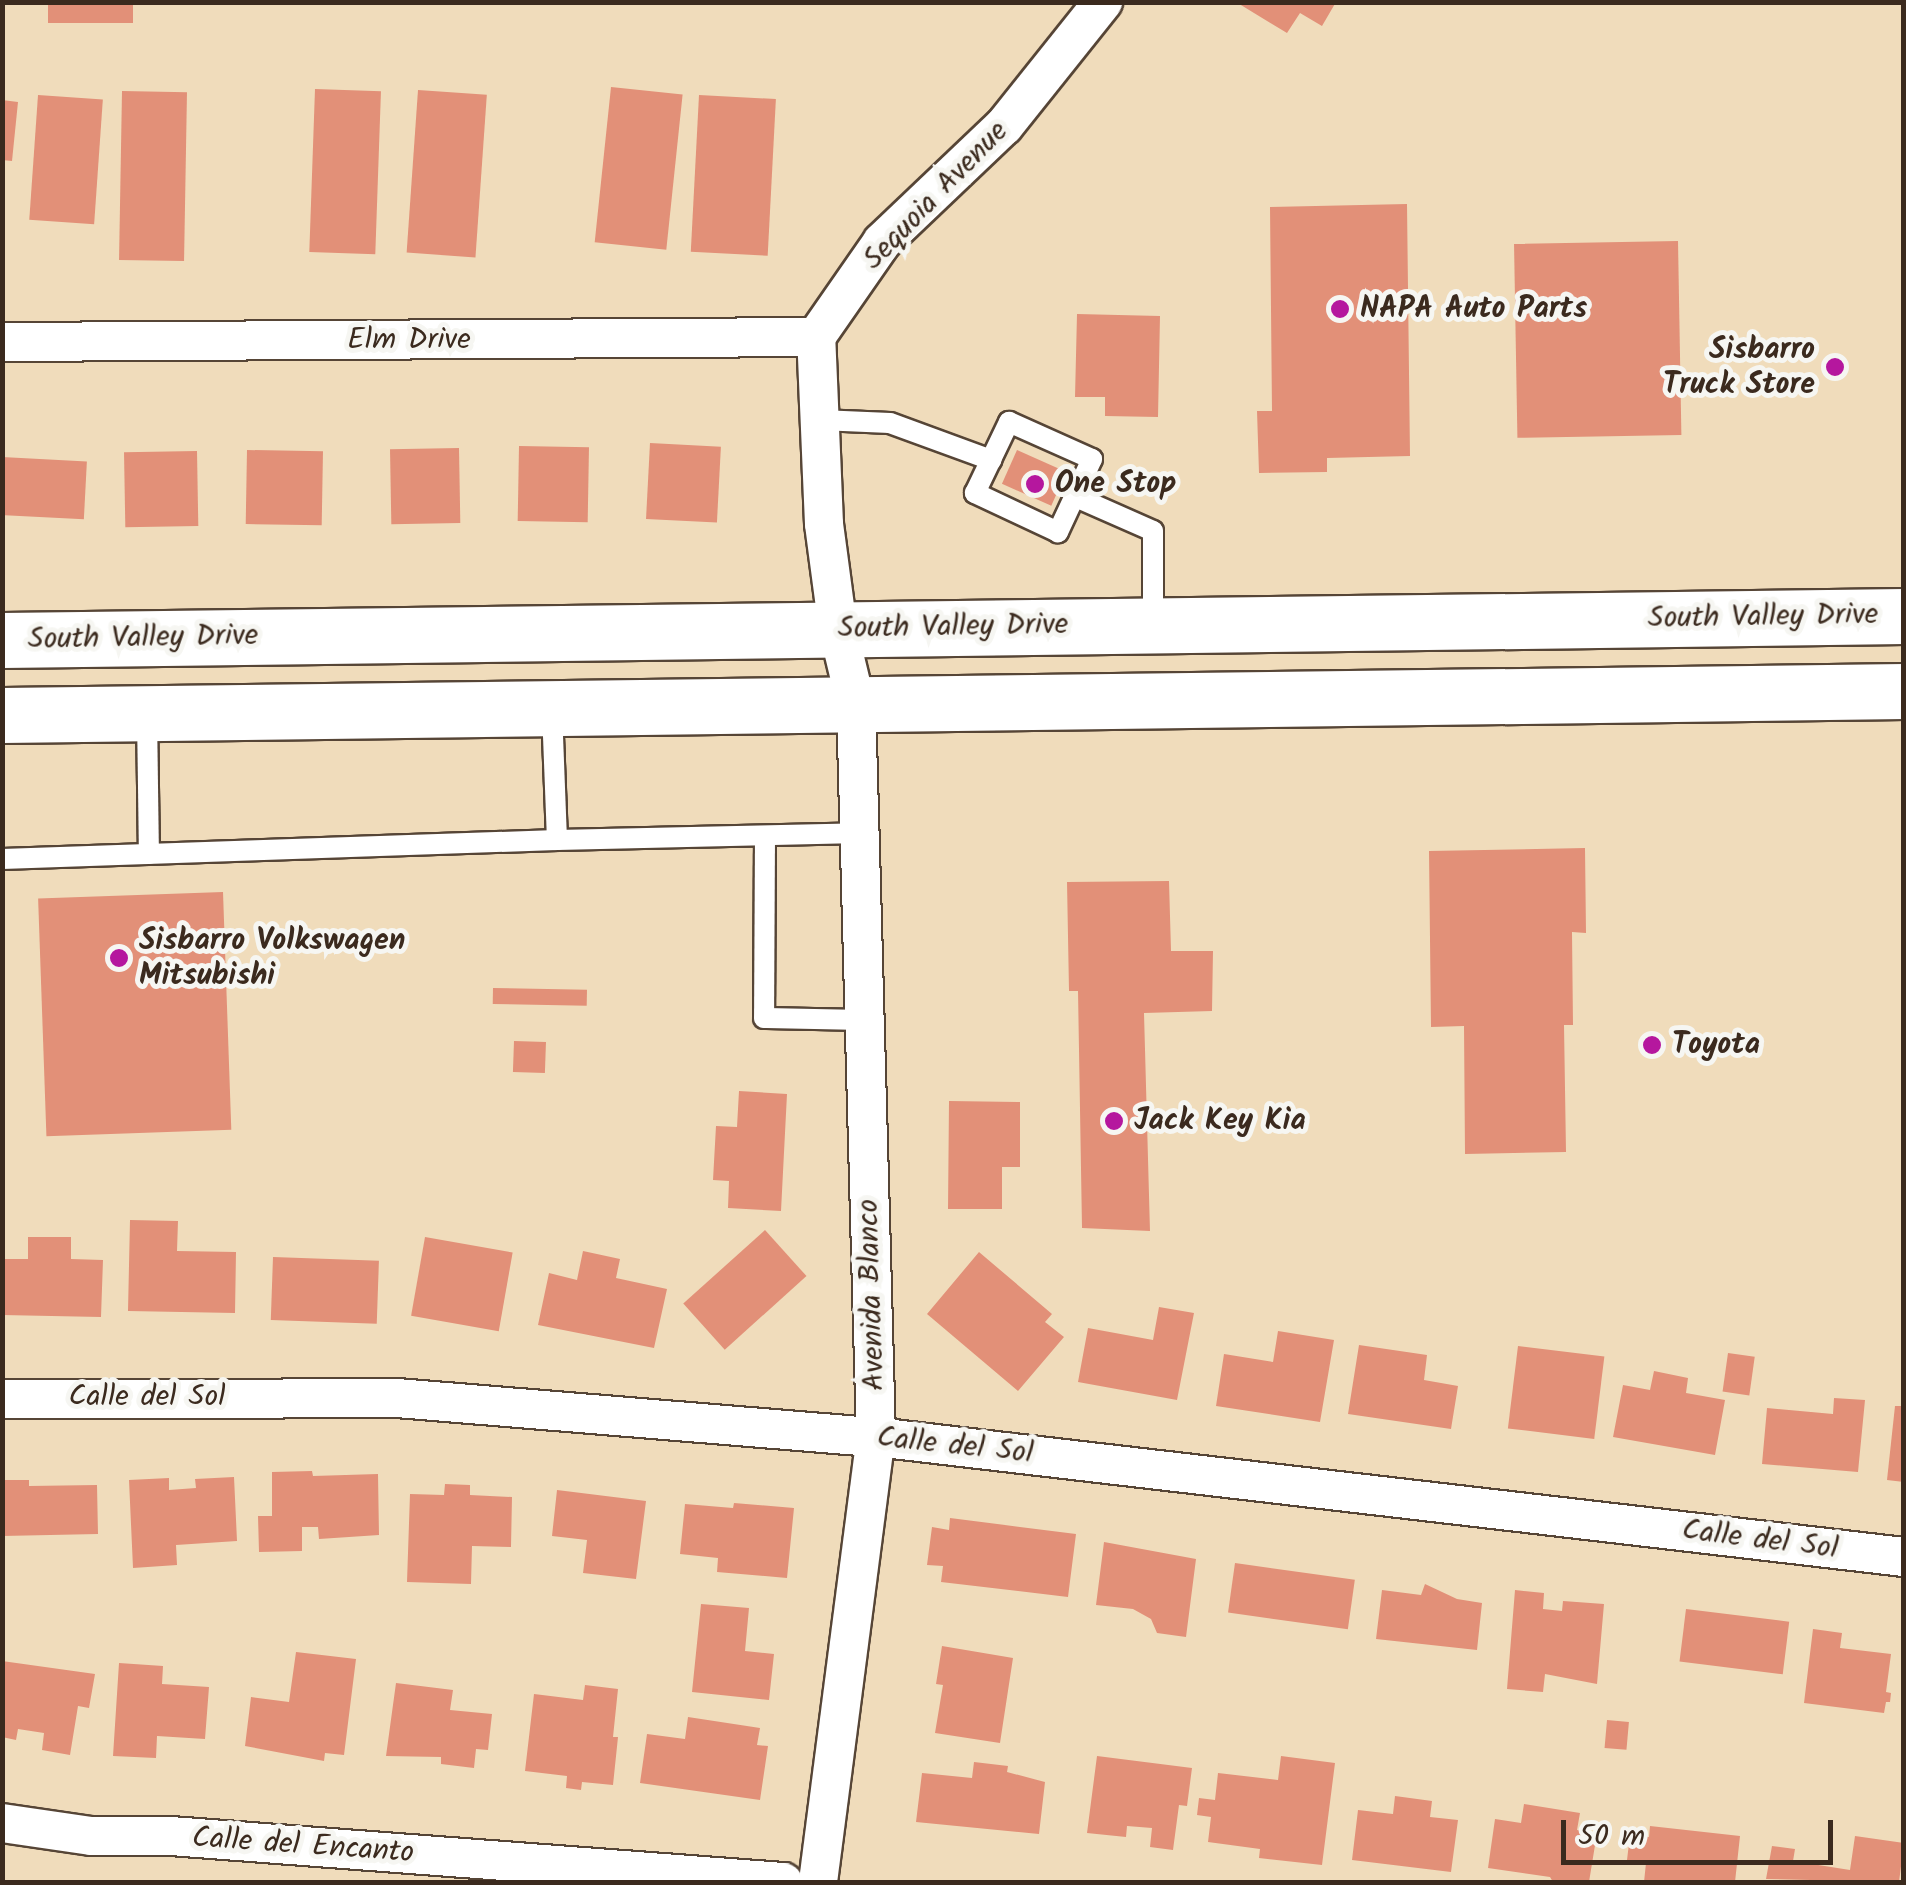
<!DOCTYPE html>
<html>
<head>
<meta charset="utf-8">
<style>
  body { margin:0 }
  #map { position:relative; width:1906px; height:1885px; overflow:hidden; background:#f0dcbb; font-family:Kalam,sans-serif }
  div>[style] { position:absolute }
  .building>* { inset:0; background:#e29078; transform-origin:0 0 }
  .roads { filter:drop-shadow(2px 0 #564536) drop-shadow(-2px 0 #564536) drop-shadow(0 2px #564536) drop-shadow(0 -2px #564536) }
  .lane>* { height:20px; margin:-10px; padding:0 10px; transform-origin:10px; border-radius:10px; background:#fff }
  .street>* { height:38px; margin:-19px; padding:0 19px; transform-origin:19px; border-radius:19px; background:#fff }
  .primary>* { height:55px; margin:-27.5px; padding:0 27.5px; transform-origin:27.5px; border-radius:27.5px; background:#fff }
  .dots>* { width:28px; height:28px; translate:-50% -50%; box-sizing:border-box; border:5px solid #f6f6f2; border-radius:50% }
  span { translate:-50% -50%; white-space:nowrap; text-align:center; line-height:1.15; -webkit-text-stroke:10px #f6f6f2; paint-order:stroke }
  .street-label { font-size:30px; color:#3b2a1e }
  .poi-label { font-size:30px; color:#3b2a1e; font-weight:700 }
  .left { translate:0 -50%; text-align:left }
  .right { translate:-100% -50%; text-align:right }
  .frame { position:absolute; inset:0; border:5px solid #3b2a1e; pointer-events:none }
  .scale { position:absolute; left:1561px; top:1820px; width:272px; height:45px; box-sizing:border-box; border:5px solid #3b2a1e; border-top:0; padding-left:12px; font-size:30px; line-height:35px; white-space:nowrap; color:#3b2a1e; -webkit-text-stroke:8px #f6f6f2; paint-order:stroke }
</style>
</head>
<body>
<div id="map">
  <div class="building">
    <div style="left:48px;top:2px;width:85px;height:21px"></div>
    <div style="clip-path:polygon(1236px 2px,1336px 2px,1322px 26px,1300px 13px,1287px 33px)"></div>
    <div style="left:611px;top:87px;width:72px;height:156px;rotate:6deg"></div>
    <div style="left:315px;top:89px;width:66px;height:163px;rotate:2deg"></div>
    <div style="left:418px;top:90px;width:69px;height:163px;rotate:4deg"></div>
    <div style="left:122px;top:91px;width:65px;height:169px;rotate:1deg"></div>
    <div style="left:38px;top:95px;width:65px;height:125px;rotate:4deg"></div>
    <div style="left:699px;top:95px;width:77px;height:157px;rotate:3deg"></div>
    <div style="clip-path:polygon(2px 100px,18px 102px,12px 161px,2px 160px)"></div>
    <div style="clip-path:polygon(1407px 204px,1410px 456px,1327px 458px,1327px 472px,1259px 473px,1257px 411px,1272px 411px,1270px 207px)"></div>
    <div style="left:1678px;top:241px;width:194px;height:164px;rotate:89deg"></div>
    <div style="clip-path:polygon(1077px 314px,1160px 316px,1158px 417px,1105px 416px,1105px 397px,1075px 397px)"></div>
    <div style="left:650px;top:443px;width:71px;height:76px;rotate:3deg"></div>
    <div style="left:519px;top:446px;width:70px;height:75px;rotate:1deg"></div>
    <div style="left:459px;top:448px;width:75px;height:69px;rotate:89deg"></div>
    <div style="left:247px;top:450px;width:76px;height:74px;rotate:1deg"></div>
    <div style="left:1017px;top:450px;width:54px;height:37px;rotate:24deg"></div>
    <div style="left:197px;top:451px;width:75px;height:73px;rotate:89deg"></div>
    <div style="left:2px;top:457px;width:85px;height:58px;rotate:3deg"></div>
    <div style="clip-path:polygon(1585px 848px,1586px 933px,1572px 932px,1573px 1025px,1564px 1025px,1566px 1152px,1465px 1154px,1464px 1026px,1431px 1027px,1429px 851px)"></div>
    <div style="clip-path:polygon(1169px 881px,1171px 951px,1213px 951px,1212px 1011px,1144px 1013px,1150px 1231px,1082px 1228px,1078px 991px,1069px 991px,1067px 882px)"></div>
    <div style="left:223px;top:892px;width:238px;height:185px;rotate:88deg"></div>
    <div style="left:493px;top:988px;width:94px;height:16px;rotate:1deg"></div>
    <div style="left:514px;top:1041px;width:32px;height:31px;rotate:2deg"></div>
    <div style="clip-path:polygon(739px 1091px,787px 1094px,781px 1211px,728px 1208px,729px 1181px,713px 1180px,716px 1126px,737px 1127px)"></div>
    <div style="clip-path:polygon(949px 1101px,1020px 1102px,1020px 1167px,1002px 1167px,1002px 1209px,948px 1209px)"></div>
    <div style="clip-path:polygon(130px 1220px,178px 1221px,177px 1251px,236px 1252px,235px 1313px,128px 1311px)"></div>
    <div style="left:765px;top:1230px;width:62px;height:110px;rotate:48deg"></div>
    <div style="clip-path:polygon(28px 1237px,71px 1237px,71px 1259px,103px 1260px,101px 1317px,2px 1315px,2px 1259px,28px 1259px)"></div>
    <div style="left:425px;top:1237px;width:89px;height:80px;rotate:10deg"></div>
    <div style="clip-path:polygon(583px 1251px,620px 1259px,616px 1278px,667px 1289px,654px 1348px,538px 1325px,549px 1273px,577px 1280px)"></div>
    <div style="clip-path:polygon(979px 1252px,1052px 1314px,1045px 1322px,1064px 1337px,1018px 1391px,927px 1314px)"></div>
    <div style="left:273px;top:1257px;width:106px;height:63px;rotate:2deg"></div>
    <div style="clip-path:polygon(1159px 1307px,1194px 1313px,1177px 1400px,1078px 1382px,1088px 1328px,1153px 1340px)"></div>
    <div style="clip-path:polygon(1278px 1331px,1334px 1340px,1320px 1422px,1216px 1406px,1224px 1354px,1273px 1362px)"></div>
    <div style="clip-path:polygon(1359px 1345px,1427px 1355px,1424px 1380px,1458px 1386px,1451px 1429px,1348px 1414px)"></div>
    <div style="left:1518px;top:1346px;width:87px;height:83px;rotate:7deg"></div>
    <div style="left:1728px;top:1353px;width:27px;height:39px;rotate:8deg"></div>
    <div style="clip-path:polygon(1654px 1371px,1688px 1378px,1686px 1393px,1725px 1400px,1715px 1455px,1613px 1437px,1623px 1385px,1650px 1390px)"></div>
    <div style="clip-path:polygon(1834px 1398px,1865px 1400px,1858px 1472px,1762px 1464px,1767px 1408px,1833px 1414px)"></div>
    <div style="clip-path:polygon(1895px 1406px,1904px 1406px,1904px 1482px,1887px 1480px)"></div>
    <div style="clip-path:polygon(312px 1471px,313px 1476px,378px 1474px,379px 1535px,319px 1539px,318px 1527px,302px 1527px,302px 1551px,259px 1552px,258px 1516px,272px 1516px,272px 1472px)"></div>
    <div style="clip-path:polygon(234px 1477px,237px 1541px,176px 1545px,177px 1565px,133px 1568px,129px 1480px,169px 1478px,169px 1490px,196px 1488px,195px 1479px)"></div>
    <div style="clip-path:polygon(2px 1480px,29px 1480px,29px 1486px,97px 1485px,98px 1534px,2px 1536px)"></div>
    <div style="clip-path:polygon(445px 1484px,470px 1485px,470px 1495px,512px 1497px,511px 1547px,472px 1546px,471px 1584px,407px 1582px,410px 1494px,444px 1495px)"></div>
    <div style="clip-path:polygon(557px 1490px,646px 1501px,636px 1579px,583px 1573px,587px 1540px,552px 1536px)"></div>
    <div style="clip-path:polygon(734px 1503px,794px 1508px,787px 1578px,717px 1572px,718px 1558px,680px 1554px,685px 1504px,733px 1508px)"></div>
    <div style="clip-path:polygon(950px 1518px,1076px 1534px,1068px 1597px,941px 1582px,943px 1566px,927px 1565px,932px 1527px,949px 1530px)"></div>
    <div style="clip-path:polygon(1104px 1542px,1196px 1559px,1186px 1637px,1157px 1633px,1151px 1619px,1133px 1609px,1096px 1605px)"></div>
    <div style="left:1235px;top:1563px;width:121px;height:50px;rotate:8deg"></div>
    <div style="clip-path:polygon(1425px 1584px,1457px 1599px,1482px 1603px,1477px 1650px,1376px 1639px,1382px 1590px,1421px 1595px)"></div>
    <div style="clip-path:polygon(1515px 1590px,1544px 1593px,1543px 1609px,1562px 1611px,1563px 1601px,1604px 1604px,1597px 1684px,1545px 1674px,1543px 1692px,1507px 1689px)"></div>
    <div style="clip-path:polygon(701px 1604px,749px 1608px,745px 1651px,774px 1654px,769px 1700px,692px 1692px)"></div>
    <div style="left:1686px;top:1609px;width:104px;height:53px;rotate:7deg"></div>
    <div style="clip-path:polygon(1813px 1629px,1842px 1633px,1840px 1648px,1891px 1654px,1886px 1692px,1891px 1693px,1890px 1702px,1886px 1702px,1884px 1713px,1804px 1703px)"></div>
    <div style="clip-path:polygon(942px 1646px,1013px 1658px,1000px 1743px,935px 1733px,943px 1685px,936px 1684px)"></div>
    <div style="clip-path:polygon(296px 1652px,356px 1659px,344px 1755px,325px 1753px,324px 1761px,245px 1746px,251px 1697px,289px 1702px)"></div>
    <div style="clip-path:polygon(2px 1661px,95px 1674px,89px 1708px,78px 1706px,70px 1755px,42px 1750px,44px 1733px,18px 1729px,16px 1740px,2px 1737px)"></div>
    <div style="clip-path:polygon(119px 1663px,163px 1666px,162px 1684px,209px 1687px,205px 1739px,157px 1736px,156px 1758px,113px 1756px)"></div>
    <div style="clip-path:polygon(396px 1683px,453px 1690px,450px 1710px,492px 1714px,488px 1750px,476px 1749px,474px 1768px,441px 1764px,441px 1757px,386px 1756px)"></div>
    <div style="clip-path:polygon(585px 1685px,618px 1689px,613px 1737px,618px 1737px,613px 1785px,582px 1782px,581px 1790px,566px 1788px,567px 1776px,525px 1771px,534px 1694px,583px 1700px)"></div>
    <div style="clip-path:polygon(688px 1717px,760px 1728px,757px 1745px,768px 1746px,760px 1800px,640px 1783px,647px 1734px,685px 1739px)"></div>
    <div style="left:1607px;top:1720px;width:22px;height:28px;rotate:5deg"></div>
    <div style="clip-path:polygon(1097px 1756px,1192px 1768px,1187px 1806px,1179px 1805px,1173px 1850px,1150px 1847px,1152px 1828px,1127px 1826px,1126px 1837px,1087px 1833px)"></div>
    <div style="clip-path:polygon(1281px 1756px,1335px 1763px,1322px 1865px,1259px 1858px,1260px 1849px,1208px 1842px,1211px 1817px,1197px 1815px,1199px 1798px,1215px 1800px,1218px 1773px,1278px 1780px)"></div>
    <div style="clip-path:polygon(974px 1762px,1008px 1766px,1007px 1772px,1045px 1782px,1039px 1834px,916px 1822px,922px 1773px,972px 1778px)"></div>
    <div style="clip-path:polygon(1395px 1796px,1432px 1801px,1430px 1817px,1458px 1820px,1451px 1872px,1352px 1860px,1358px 1810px,1393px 1814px)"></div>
    <div style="clip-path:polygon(1524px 1804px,1580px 1813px,1577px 1830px,1597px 1833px,1589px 1882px,1553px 1882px,1550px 1877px,1488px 1868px,1495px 1819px,1521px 1823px)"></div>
    <div style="clip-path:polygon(1650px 1826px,1740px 1836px,1735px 1882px,1644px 1882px,1646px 1863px,1627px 1860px,1630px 1835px,1649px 1837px)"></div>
    <div style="clip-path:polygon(1855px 1836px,1904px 1843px,1899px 1882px,1766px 1879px,1772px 1846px,1795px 1849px,1793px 1861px,1850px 1870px)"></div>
  </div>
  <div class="roads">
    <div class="lane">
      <div style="left:820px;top:420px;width:70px;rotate:2.5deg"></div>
      <div style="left:890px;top:423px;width:108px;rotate:20.1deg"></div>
      <div style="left:1009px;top:422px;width:91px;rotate:24deg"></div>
      <div style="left:1092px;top:459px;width:81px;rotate:115deg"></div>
      <div style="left:1058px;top:532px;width:92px;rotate:-154.8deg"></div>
      <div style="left:975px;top:493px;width:79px;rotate:-64.4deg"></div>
      <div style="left:1076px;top:497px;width:84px;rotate:23.8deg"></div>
      <div style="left:1153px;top:531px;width:92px;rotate:90deg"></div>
      <div style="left:147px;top:715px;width:139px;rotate:89.2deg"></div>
      <div style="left:765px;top:836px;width:182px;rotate:90.3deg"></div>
      <div style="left:764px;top:1018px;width:101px;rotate:1.1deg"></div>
      <div style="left:557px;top:840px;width:303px;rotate:-1.3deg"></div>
      <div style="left:2px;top:859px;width:555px;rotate:-1.96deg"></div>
      <div style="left:557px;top:840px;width:128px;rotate:-92.2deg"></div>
    </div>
    <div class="street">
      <div style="left:2px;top:342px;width:814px;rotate:-0.35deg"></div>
      <div style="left:2px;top:1399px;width:395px;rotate:-0.1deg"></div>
      <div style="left:397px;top:1398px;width:481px;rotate:4.7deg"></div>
      <div style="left:876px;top:1437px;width:1035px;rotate:6.66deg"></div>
      <div style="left:2px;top:1823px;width:90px;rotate:8.3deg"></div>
      <div style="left:91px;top:1836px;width:80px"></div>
      <div style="left:171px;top:1836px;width:614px;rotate:4.3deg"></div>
      <div style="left:818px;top:1882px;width:449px;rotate:-82.6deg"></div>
      <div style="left:876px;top:1437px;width:733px;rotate:-91.56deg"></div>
      <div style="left:856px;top:704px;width:77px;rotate:-103.5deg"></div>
      <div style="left:838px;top:629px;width:106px;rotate:-97.6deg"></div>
      <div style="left:824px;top:524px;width:187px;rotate:-92.4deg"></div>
      <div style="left:816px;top:337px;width:116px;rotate:-55.2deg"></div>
      <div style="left:882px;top:242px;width:168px;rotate:-43.6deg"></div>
      <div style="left:1004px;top:126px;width:159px;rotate:-51.4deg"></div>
    </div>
    <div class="primary">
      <div style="left:2px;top:640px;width:1902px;rotate:-0.72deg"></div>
      <div style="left:2px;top:715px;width:1902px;rotate:-0.72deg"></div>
    </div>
  </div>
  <div class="dots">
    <div style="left:1340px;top:309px;background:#b5179e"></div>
    <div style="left:1835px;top:367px;background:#b5179e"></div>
    <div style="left:1035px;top:484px;background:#b5179e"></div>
    <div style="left:119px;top:958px;background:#b5179e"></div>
    <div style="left:1652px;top:1045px;background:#b5179e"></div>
    <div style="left:1114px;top:1121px;background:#b5179e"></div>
  </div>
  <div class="street-label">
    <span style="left:936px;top:196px;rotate:-46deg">Sequoia Avenue</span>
    <span style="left:409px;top:340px">Elm Drive</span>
    <span style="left:1763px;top:617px;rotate:-1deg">South Valley Drive</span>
    <span style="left:953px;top:627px;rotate:-1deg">South Valley Drive</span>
    <span style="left:143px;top:638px;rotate:-1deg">South Valley Drive</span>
    <span style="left:872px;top:1295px;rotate:-92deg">Avenida Blanco</span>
    <span style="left:147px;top:1397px">Calle del Sol</span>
    <span style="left:955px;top:1446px;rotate:6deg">Calle del Sol</span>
    <span style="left:1760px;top:1540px;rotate:7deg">Calle del Sol</span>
    <span style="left:303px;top:1846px;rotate:4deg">Calle del Encanto</span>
  </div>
  <div class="poi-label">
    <span class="left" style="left:1360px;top:309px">NAPA Auto Parts</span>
    <span class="right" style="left:1815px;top:367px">Sisbarro<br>Truck Store</span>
    <span class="left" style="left:1055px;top:484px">One Stop</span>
    <span class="left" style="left:139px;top:958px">Sisbarro Volkswagen<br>Mitsubishi</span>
    <span class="left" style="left:1672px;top:1045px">Toyota</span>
    <span class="left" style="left:1134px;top:1121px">Jack Key Kia</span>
  </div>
  <div class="frame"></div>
  <div class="scale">50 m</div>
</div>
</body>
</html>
